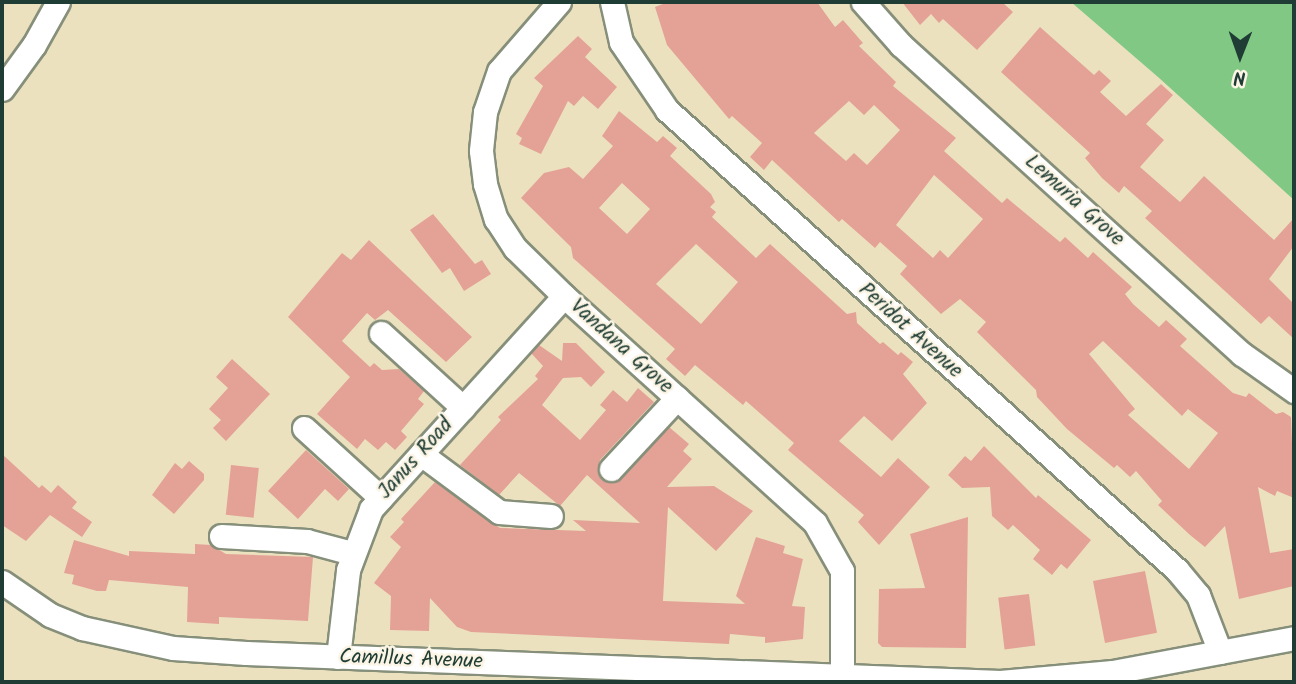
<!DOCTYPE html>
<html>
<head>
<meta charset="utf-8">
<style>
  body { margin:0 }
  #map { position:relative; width:1296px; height:684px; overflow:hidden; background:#ece1bf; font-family:Kalam,sans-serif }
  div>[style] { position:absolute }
  .green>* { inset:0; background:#80c884 }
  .building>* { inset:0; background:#e4a297; transform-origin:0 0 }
  .roads { filter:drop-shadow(2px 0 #868f7a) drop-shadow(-2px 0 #868f7a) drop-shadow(0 2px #868f7a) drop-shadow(0 -2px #868f7a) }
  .minor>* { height:23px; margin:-11.5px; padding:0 11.5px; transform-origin:11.5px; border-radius:11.5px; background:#fff }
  span { translate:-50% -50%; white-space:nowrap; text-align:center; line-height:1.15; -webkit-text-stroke:5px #fcf5e5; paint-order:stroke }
  .street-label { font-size:21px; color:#1f3d34 }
  .frame { position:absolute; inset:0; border:4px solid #1f3d34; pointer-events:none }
  .north { position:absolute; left:1205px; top:21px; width:70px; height:70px; -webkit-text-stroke:5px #fcf5e5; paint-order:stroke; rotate:181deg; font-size:19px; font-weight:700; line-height:28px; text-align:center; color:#1f3d34 }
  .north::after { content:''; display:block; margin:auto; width:24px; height:32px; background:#1f3d34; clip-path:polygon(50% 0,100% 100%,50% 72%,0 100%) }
</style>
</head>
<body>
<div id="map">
  <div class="green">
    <div style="clip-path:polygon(1071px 2px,1294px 2px,1294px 200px,1158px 77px)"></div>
  </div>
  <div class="building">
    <div style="clip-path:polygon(evenodd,668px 2px,817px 2px,835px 27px,843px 20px,863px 43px,859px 46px,896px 82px,893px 86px,956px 138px,944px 151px,1002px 203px,1007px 198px,1060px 242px,1065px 237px,1088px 258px,1093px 252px,1132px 287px,1125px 294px,1133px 304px,1159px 327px,1166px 320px,1187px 339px,1180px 346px,1233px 393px,1246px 397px,1249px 393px,1276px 414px,1283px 412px,1291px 417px,1294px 498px,1277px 491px,1275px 496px,1258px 487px,1270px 553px,1294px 549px,1294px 586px,1239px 599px,1225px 526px,1205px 547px,1190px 535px,1158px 505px,1162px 501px,1136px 471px,1130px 477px,1117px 465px,1114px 468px,1067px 429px,1037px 397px,1036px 390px,977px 332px,986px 322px,960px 299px,941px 314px,900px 274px,907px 266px,880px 242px,875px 248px,842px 219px,839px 222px,772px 160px,764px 170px,750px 157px,762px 143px,732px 116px,729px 119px,667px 45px,655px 7px,668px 2px,849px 101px,864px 115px,874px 105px,900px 130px,867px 165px,854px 153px,846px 161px,814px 133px,849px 101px,668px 2px,934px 175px,983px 219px,948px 258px,940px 250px,933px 258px,896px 225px,934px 175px,668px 2px,1103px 341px,1182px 416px,1188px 409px,1218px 433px,1189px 469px,1128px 415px,1135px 409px,1089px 354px,1103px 341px)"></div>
    <div style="clip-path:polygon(902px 2px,1002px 2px,1013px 12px,977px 50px,943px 19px,939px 23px,931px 14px,920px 25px)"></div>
    <div style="clip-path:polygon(1040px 27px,1094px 75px,1099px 70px,1111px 81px,1100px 92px,1126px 116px,1161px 84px,1173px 95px,1146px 124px,1164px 140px,1140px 167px,1180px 202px,1204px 176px,1274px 240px,1294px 218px,1294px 246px,1269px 279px,1294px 304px,1294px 339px,1269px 316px,1261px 324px,1215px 282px,1145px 218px,1152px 211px,1124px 186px,1119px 193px,1102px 178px,1085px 158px,1090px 153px,1001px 72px)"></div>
    <div style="clip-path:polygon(578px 36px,592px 49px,585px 57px,617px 87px,598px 109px,583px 96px,574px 106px,568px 101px,541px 154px,519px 144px,522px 138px,516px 134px,543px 86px,534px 78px)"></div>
    <div style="clip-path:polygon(evenodd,619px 111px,657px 142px,663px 136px,677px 148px,670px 156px,711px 194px,715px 202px,710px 207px,716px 212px,712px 217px,756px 258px,770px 244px,847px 314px,856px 312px,857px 323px,880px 344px,883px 342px,898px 355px,901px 352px,913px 362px,903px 374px,927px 403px,892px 441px,864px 416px,839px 441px,881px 477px,898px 458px,930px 487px,879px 545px,858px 522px,864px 515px,788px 450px,794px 443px,746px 401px,743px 405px,695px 365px,685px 376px,666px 359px,675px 349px,573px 258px,571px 247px,521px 198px,544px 173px,569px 167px,583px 179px,613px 146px,602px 136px,619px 111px,622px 183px,650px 209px,627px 234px,599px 208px,622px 183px,619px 111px,696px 244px,738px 282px,701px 324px,656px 284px,696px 244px)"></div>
    <div style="clip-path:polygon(433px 214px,475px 264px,482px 260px,491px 274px,464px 291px,450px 268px,442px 273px,410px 230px)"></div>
    <div style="clip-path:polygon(369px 240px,472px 337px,446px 362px,388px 310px,375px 320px,367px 313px,342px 341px,370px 367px,374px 363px,382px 370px,399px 369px,424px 391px,418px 399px,424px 404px,401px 431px,407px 437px,395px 450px,386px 442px,378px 450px,365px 439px,357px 449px,317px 414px,350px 377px,288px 317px,342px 253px,351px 260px)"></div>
    <div style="clip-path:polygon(563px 343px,576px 343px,605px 372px,591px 387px,581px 377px,563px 378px,542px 405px,580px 440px,606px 410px,600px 405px,613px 390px,627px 402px,638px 388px,654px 402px,600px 460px,598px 472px,602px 480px,621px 479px,669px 427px,689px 444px,683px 451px,692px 459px,667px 487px,714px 486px,753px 511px,716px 551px,668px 507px,663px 601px,745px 604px,736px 596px,756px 537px,785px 546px,783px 553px,803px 559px,792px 606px,805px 607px,803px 639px,765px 643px,765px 637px,730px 634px,729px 644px,471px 632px,457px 627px,430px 598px,429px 631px,390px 630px,391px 596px,374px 583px,401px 547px,390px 537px,404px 522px,401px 519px,435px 482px,500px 528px,586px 531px,573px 520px,640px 523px,587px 475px,560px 506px,519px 473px,499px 495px,460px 465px,501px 420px,498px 417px,538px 379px,535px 376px,543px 366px,531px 353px,539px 345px,562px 361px)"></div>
    <div style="clip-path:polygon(232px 359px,270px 394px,226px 441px,213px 428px,221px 420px,209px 409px,228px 388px,216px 377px)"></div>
    <div style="clip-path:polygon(984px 446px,1036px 498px,1038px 495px,1091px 540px,1067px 569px,1061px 564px,1052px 575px,1033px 559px,1040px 550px,1013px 525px,1008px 530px,992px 516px,990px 487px,962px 488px,948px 475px,965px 456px,971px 461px)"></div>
    <div style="clip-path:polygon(306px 450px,349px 489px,338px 501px,325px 489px,298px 519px,268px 491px)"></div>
    <div style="clip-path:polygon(2px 454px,39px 488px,42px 485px,51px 493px,58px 485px,77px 502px,72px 508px,92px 522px,82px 537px,50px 515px,26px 541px,2px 525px)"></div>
    <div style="clip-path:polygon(189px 461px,204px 474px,204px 480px,174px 514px,152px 495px,175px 463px,182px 469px)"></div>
    <div style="left:231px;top:465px;width:28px;height:50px;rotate:6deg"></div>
    <div style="clip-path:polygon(968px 517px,966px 648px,882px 647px,878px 643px,879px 589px,925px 588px,910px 534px)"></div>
    <div style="clip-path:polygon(74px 540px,129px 556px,129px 551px,195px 554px,195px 544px,211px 545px,226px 554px,313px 557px,308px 621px,219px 617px,219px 624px,187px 622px,188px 587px,109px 580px,106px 591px,97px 591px,72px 584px,74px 575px,64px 573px)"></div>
    <div style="left:1145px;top:571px;width:63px;height:53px;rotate:79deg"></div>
    <div style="left:1029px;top:594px;width:52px;height:31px;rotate:83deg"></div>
  </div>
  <div class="roads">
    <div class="minor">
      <div style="left:559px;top:2px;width:91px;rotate:131deg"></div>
      <div style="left:499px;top:71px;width:43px;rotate:108.9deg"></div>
      <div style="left:485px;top:112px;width:39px;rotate:96deg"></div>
      <div style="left:481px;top:151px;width:33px;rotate:83deg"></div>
      <div style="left:485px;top:184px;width:37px;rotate:73deg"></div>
      <div style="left:496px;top:219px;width:35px;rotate:57deg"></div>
      <div style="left:515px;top:248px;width:69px;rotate:44.4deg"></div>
      <div style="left:564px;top:296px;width:338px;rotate:42.1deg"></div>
      <div style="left:815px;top:523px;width:55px;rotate:60.6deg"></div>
      <div style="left:842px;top:571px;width:107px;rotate:90deg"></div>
      <div style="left:612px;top:2px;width:41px;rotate:77.3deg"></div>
      <div style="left:621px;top:42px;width:82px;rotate:55.9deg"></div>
      <div style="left:667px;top:110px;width:687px;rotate:42.05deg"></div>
      <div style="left:1177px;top:570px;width:33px;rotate:50deg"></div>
      <div style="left:1198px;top:595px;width:61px;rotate:68.9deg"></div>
      <div style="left:863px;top:2px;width:57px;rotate:48.5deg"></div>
      <div style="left:901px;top:45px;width:460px;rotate:42.2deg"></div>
      <div style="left:1242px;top:354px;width:64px;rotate:35.4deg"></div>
      <div style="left:2px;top:89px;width:54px;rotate:-54deg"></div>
      <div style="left:34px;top:45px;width:49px;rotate:-60.8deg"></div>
      <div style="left:381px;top:333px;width:111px;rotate:42.4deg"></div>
      <div style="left:304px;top:428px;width:104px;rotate:42.3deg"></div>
      <div style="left:421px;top:454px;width:97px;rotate:36.6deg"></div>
      <div style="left:499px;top:512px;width:52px;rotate:4.4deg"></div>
      <div style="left:611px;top:469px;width:97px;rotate:-47.1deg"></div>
      <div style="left:221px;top:536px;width:86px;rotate:3.3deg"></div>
      <div style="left:307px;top:541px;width:47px;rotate:14.9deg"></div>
      <div style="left:2px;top:582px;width:58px;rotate:34.5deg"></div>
      <div style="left:50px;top:615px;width:35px;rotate:22deg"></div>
      <div style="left:82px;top:628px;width:93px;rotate:12.4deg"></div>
      <div style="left:173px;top:648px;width:73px;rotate:3.9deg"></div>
      <div style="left:246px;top:653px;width:755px;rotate:2.2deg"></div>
      <div style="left:1000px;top:682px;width:113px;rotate:-5.1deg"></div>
      <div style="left:1113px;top:672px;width:184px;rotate:-10.6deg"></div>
      <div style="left:338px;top:657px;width:88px;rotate:-83.4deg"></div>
      <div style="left:348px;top:570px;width:65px;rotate:-69.3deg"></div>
      <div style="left:371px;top:509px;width:287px;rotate:-47.8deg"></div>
    </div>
  </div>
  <div class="street-label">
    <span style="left:1074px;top:201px;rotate:42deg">Lemuria Grove</span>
    <span style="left:910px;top:331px;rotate:42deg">Peridot Avenue</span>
    <span style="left:621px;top:347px;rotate:42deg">Vandana Grove</span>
    <span style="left:416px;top:459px;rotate:-48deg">Janus Road</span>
    <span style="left:411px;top:660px;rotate:2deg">Camillus Avenue</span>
  </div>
  <div class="frame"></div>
  <div class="north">N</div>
</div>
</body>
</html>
